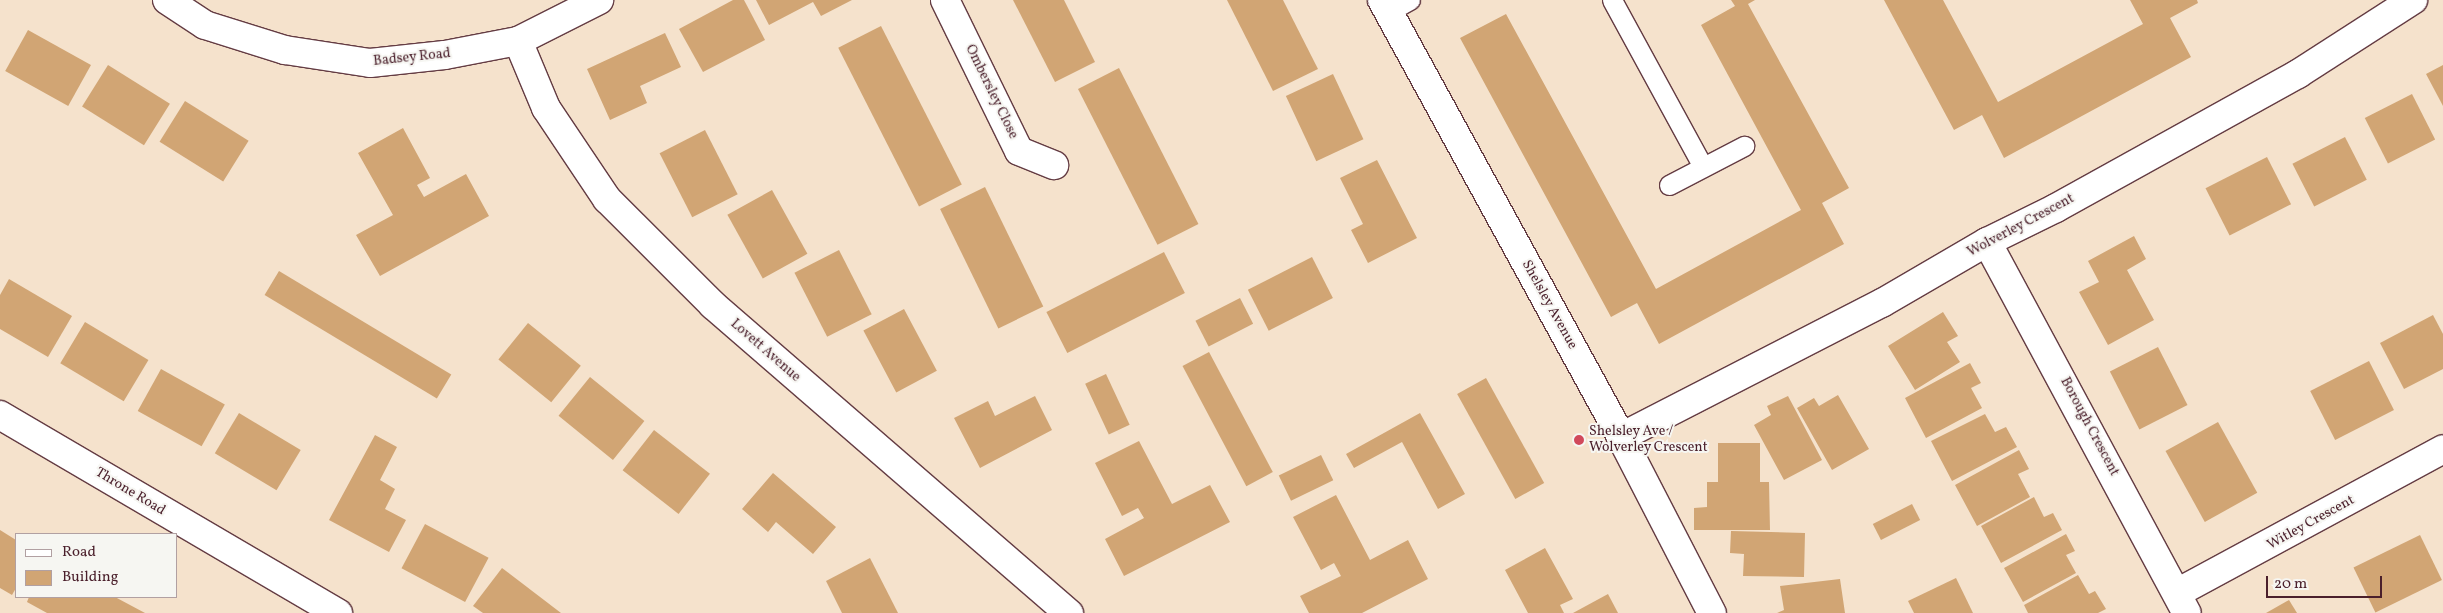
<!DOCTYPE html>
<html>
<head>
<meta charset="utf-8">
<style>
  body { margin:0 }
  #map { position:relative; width:2443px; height:613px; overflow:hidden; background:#f5e2cc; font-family:Vollkorn,serif }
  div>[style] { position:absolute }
  .building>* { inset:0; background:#d1a574; transform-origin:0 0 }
  .roads { filter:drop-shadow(1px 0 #643c43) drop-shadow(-1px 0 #643c43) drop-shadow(0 1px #643c43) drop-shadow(0 -1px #643c43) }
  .lane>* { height:19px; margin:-9.5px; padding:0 9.5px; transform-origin:9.5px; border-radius:9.5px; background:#fff }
  .street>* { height:28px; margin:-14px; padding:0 14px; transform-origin:14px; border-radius:14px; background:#fff }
  .secondary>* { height:28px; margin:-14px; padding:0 14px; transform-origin:14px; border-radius:14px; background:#fff }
  .dots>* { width:14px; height:14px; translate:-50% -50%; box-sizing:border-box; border:2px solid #f6f6f2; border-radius:50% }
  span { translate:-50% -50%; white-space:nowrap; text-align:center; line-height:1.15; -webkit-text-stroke:4px #f6f6f2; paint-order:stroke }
  .street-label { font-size:14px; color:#4a1f2b }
  .poi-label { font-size:14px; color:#4a1f2b }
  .left { translate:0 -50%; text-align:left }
  .legend { position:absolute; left:15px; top:533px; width:162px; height:65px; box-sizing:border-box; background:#f6f6f2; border:1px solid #b1a0a2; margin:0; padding:6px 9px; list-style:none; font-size:15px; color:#4a1f2b }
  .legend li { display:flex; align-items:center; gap:10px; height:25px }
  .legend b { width:25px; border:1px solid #b1a0a2 }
  .scale { position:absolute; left:2266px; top:576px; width:116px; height:22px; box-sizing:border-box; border:2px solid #4a1f2b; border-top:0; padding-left:6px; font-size:15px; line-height:18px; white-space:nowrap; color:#4a1f2b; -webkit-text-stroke:4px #f6f6f2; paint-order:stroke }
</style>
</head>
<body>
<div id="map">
  <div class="building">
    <div style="clip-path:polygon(733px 0,744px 0,765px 40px,703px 72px,679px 29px)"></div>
    <div style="clip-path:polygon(756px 0,852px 0,821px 16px,813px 2px,769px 25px)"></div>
    <div style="clip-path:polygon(1013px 0,1064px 0,1095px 62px,1055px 82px)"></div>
    <div style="clip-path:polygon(1227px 0,1283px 0,1318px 69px,1273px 91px)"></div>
    <div style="clip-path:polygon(1731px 0,1755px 0,1748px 4px,1849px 188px,1822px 203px,1844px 244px,1659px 344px,1637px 303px,1611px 317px,1460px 38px,1506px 14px,1656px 289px,1801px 210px,1701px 25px,1735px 6px)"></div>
    <div style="clip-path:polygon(1884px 0,1943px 0,1998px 102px,2143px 24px,2130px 0,2197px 0,2198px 3px,2170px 18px,2191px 57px,2004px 158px,1982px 115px,1954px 130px)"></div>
    <div style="left:881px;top:26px;width:178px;height:48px;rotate:63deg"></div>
    <div style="left:28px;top:30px;width:72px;height:47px;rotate:29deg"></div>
    <div style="clip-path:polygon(665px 33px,681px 67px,640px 86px,647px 103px,610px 120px,587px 69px)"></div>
    <div style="left:108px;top:65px;width:73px;height:49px;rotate:32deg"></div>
    <div style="clip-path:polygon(2443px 65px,2443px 106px,2426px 74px)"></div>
    <div style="left:1119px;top:68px;width:175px;height:46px;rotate:63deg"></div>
    <div style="left:1333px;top:74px;width:72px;height:52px;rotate:65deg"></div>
    <div style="left:2412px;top:94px;width:51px;height:53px;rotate:63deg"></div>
    <div style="left:185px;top:101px;width:75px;height:48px;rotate:32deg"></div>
    <div style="clip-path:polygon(403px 128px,430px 178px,417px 185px,424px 197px,466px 174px,489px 216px,380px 276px,356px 235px,393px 215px,358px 153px)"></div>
    <div style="left:705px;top:130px;width:72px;height:51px;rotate:63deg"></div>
    <div style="left:2345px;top:137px;width:48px;height:59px;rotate:63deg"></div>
    <div style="left:2267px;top:157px;width:53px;height:69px;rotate:63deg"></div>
    <div style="clip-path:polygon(1377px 160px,1417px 238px,1368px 263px,1351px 230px,1363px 224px,1340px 178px)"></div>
    <div style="left:985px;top:187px;width:133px;height:50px;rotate:64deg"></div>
    <div style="left:772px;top:190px;width:73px;height:51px;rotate:61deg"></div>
    <div style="clip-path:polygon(2134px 236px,2146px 259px,2127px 270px,2154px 320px,2108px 345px,2079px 292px,2099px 282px,2088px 261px)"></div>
    <div style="left:839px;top:250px;width:72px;height:50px;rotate:63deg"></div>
    <div style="left:1164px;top:252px;width:46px;height:132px;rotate:63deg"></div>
    <div style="left:1312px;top:257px;width:46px;height:72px;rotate:63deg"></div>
    <div style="left:279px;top:271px;width:201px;height:28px;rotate:31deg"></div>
    <div style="clip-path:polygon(9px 279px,72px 316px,48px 357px,0 329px,0 295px)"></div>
    <div style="left:1240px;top:298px;width:29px;height:50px;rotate:63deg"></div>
    <div style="left:904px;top:309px;width:70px;height:46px;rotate:62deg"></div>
    <div style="clip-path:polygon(1943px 312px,1958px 336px,1947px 342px,1960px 362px,1915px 390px,1888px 346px)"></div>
    <div style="clip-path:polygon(2433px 315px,2443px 334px,2443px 369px,2404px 389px,2380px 343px)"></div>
    <div style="left:85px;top:322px;width:74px;height:48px;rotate:31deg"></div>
    <div style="left:528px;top:323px;width:68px;height:47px;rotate:39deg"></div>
    <div style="left:2158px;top:347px;width:65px;height:54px;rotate:63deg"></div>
    <div style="left:1209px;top:352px;width:136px;height:30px;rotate:62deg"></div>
    <div style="left:2369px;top:361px;width:55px;height:66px;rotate:63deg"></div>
    <div style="clip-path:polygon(1970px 363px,1981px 383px,1971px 388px,1982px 408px,1926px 438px,1905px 398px)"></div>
    <div style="left:161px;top:369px;width:73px;height:48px;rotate:29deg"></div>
    <div style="left:1106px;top:374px;width:56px;height:23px;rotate:65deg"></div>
    <div style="left:590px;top:377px;width:70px;height:50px;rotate:39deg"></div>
    <div style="left:1486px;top:378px;width:120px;height:33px;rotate:61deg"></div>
    <div style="clip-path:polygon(1838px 395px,1869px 449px,1832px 470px,1797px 408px,1814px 398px,1819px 406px)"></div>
    <div style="clip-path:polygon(1035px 396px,1052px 430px,980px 468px,954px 418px,988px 401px,995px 416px)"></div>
    <div style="clip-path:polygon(1788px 396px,1822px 460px,1784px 480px,1754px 425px,1771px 415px,1767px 406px)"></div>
    <div style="left:239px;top:413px;width:72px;height:47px;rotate:31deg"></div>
    <div style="clip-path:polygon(1420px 413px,1465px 494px,1438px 509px,1402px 442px,1354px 468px,1346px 454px)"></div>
    <div style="clip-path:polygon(1985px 414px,1995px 432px,2006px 427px,2017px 447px,1952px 481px,1931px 441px)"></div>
    <div style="left:2218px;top:422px;width:81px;height:60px;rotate:61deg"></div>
    <div style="left:654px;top:430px;width:71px;height:51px;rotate:38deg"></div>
    <div style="clip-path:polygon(375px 435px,397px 447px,380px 480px,395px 489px,385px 509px,406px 520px,389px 552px,329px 520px)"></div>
    <div style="clip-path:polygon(1139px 441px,1172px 504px,1210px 485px,1230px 522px,1124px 576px,1105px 539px,1144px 518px,1138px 508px,1122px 516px,1095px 463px)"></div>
    <div style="clip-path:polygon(1718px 443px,1760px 443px,1760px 482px,1769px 482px,1770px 530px,1694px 530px,1694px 508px,1707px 507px,1707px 482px,1718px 482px)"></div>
    <div style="clip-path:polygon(2019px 450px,2029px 469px,2018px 474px,2030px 497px,1977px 526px,1955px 485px)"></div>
    <div style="left:1321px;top:455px;width:28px;height:47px;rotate:64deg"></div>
    <div style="clip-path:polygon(773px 473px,836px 527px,813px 554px,776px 522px,768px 532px,742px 509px)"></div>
    <div style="clip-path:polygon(1336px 495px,1370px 560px,1408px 540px,1428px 579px,1362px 613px,1309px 613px,1300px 596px,1341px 576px,1334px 563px,1321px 570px,1293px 517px)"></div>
    <div style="clip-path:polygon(2034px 497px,2044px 517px,2053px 513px,2062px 530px,2001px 563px,1981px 526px)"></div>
    <div style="left:1912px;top:504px;width:18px;height:44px;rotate:63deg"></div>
    <div style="left:425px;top:524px;width:72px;height:50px;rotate:28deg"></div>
    <div style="clip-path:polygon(0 530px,16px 540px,16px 588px,12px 595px,0 588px)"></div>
    <div style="clip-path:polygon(1731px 531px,1805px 533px,1804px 577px,1743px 576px,1744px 554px,1730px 553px)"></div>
    <div style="clip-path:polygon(2066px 534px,2075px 551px,2066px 555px,2076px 573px,2023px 602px,2004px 568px)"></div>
    <div style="left:2420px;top:535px;width:50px;height:74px;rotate:64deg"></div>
    <div style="clip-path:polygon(1545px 548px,1573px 599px,1560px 605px,1564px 613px,1528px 613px,1505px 570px)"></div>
    <div style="clip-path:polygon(870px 558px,898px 613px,842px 613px,826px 581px)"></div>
    <div style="clip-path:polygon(502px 568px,561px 613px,483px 613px,473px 606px)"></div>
    <div style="clip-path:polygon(2078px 575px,2089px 594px,2095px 591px,2106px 609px,2098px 613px,2028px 613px,2024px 605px)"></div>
    <div style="clip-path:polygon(1956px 578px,1973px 613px,1914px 613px,1908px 601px)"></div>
    <div style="clip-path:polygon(1840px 579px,1845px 613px,1777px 613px,1784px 610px,1780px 586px)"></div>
    <div style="clip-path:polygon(1608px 594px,1618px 613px,1573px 613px)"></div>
    <div style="clip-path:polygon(29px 597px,115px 597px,145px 613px,47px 613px,27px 602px)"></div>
    <div style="clip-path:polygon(2289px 600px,2297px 613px,2266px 613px)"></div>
  </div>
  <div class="roads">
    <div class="lane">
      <div style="left:1612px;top:0;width:190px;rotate:61.4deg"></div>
      <div style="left:1388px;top:12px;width:25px;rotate:-29deg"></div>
      <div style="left:1669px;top:185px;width:85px;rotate:-27.5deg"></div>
    </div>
    <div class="street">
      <div style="left:167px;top:0;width:45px;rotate:33.3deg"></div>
      <div style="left:205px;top:25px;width:84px;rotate:17.4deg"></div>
      <div style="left:285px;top:50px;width:86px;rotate:8.7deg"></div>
      <div style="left:370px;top:63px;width:75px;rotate:-6.1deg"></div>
      <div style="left:445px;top:55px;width:74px;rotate:-10.9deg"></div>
      <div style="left:518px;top:41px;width:91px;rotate:-26.8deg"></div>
      <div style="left:945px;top:0;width:168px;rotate:63.9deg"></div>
      <div style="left:1019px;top:151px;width:38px;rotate:22deg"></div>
      <div style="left:518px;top:41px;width:73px;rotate:67.3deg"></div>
      <div style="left:546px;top:108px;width:110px;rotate:56.2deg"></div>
      <div style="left:607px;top:199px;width:150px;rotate:45deg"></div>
      <div style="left:713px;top:305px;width:471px;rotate:40.9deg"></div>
      <div style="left:1987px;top:242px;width:421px;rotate:61.7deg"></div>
      <div style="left:1621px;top:437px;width:293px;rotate:-27.2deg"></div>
      <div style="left:1882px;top:303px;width:121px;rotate:-30.2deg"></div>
      <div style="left:1987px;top:242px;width:77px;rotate:-26.2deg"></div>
      <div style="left:2056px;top:208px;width:277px;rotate:-29deg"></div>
      <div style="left:2298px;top:74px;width:137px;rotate:-32.8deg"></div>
      <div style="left:2177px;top:593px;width:302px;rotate:-28.4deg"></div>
    </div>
    <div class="secondary">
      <div style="left:1382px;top:0;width:498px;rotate:61.3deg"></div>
      <div style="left:1621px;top:437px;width:198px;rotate:62.7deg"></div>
      <div style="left:0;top:415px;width:392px;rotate:30.4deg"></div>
    </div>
  </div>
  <div class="dots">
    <div style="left:1579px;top:440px;background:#d1495b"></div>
  </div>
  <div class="street-label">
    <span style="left:412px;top:58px;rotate:-6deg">Badsey Road</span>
    <span style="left:991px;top:92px;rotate:64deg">Ombersley Close</span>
    <span style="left:2021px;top:226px;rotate:-28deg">Wolverley Crescent</span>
    <span style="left:1549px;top:305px;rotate:61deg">Shelsley Avenue</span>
    <span style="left:765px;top:351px;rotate:41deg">Lovett Avenue</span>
    <span style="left:2089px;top:427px;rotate:62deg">Borough Crescent</span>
    <span style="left:130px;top:492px;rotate:31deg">Throne Road</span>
    <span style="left:2311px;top:523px;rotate:-29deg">Witley Crescent</span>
  </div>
  <div class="poi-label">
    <span class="left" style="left:1589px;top:440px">Shelsley Ave /<br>Wolverley Crescent</span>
  </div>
  <ul class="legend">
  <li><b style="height:6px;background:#fff"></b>Road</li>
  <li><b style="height:14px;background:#d1a574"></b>Building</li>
  </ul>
  <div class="scale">20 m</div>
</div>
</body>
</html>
